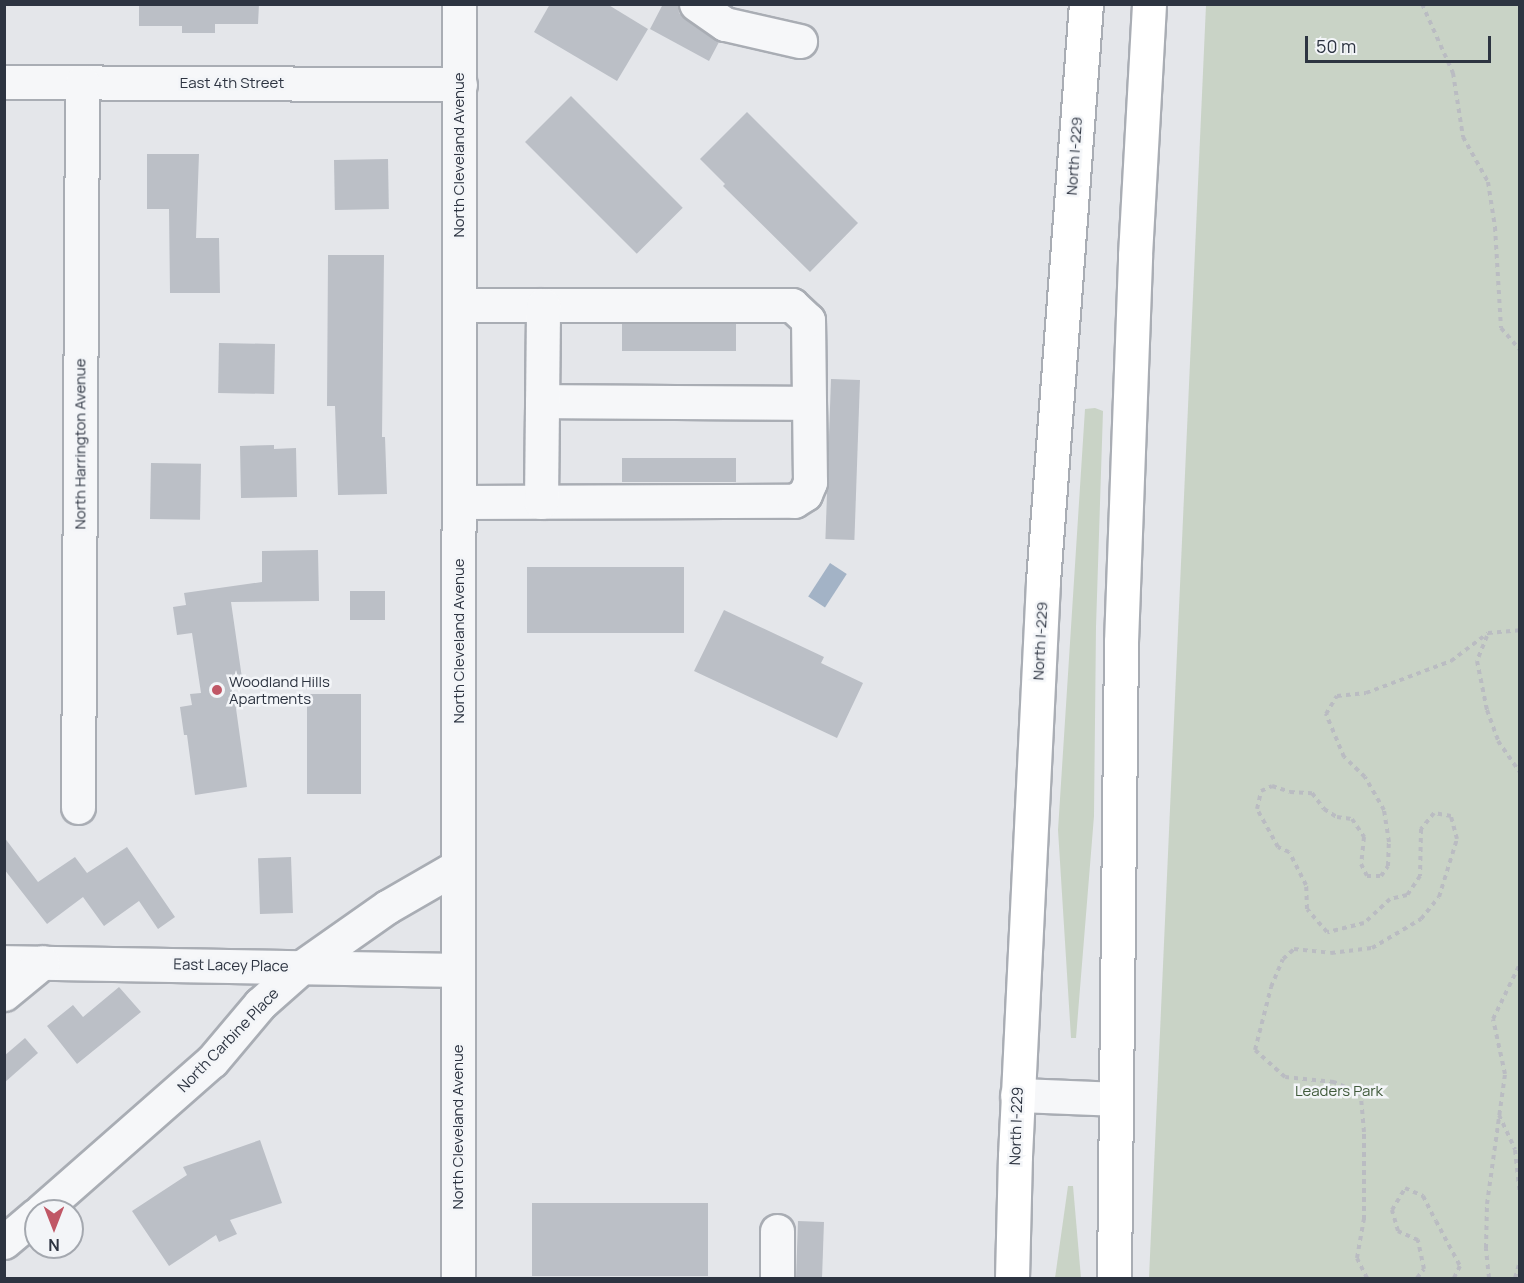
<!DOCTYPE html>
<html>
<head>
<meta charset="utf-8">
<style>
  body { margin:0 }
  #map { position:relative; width:1524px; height:1283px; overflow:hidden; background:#e4e6ea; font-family:Manrope,sans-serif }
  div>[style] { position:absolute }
  .green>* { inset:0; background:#c9d3c6 }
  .water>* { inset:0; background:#a3b3c6; transform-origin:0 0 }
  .building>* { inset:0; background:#bbbfc6; transform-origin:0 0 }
  .path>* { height:4px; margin-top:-2px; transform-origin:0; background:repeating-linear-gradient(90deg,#babcc2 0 4.5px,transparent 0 9px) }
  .roads { filter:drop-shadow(2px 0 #a9adb4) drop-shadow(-2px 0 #a9adb4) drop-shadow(0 2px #a9adb4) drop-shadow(0 -2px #a9adb4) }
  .minor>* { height:33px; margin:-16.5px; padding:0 16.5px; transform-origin:16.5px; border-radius:16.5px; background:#f6f7f9 }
  .highway>* { height:33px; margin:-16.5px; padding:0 16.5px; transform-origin:16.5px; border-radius:16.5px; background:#fff }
  .dots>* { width:16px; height:16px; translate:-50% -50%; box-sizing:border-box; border:3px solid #f3f5f8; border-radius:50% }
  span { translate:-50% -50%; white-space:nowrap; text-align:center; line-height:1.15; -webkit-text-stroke:5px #f3f5f8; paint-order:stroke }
  .street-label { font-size:15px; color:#2d3441 }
  .poi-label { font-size:15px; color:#2d3441 }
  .left { translate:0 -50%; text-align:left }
  .park-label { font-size:15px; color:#415b3c }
  .frame { position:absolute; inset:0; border:6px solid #2d3441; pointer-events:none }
  .north { position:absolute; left:24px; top:1199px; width:60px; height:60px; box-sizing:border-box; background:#f3f5f8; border:2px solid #a4a8af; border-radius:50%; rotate:180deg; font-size:16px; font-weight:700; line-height:24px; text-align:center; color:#2d3441 }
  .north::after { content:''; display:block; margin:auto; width:21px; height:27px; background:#c05766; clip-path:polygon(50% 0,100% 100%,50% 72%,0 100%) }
  .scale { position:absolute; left:1305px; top:36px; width:186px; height:27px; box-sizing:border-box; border:3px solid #2d3441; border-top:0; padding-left:8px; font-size:18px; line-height:21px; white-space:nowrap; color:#2d3441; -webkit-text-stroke:4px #f3f5f8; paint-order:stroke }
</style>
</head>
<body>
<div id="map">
  <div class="green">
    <div style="clip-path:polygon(1206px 5px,1519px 5px,1519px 1278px,1149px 1278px)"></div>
    <div style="clip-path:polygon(1095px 408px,1103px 411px,1096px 627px,1094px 816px,1076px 1038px,1071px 1038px,1058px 830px,1085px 409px)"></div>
    <div style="clip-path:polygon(1068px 1186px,1073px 1186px,1081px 1278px,1055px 1278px)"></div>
  </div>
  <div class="water">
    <div style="left:830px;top:563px;width:20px;height:40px;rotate:33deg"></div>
  </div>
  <div class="building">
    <div style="clip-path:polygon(139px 4px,259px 4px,258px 24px,215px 24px,215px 33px,182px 33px,182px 26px,139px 26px)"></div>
    <div style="clip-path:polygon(550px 4px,607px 4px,648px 29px,617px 81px,534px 32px)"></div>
    <div style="clip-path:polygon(663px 4px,678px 4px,679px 13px,685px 19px,719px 42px,709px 61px,650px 29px)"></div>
    <div style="left:571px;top:96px;width:158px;height:65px;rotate:45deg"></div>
    <div style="clip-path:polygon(747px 112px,858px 223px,810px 272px,723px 186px,725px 184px,700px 159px)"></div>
    <div style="clip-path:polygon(147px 154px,199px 154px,196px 238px,219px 238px,220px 293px,170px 293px,169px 209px,147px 209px)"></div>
    <div style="left:388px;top:159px;width:50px;height:54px;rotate:89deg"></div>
    <div style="clip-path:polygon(328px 255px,384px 255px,382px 437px,385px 437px,387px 494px,338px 495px,335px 406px,327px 406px)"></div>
    <div style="left:622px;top:324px;width:114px;height:27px"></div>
    <div style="left:219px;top:343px;width:56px;height:50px;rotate:1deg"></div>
    <div style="left:831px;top:379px;width:29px;height:160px;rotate:2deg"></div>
    <div style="clip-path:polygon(274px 445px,274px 449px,296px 448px,297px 497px,241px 498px,240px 446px)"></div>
    <div style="left:736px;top:458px;width:24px;height:114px;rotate:90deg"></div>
    <div style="left:151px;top:463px;width:50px;height:56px;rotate:1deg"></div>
    <div style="clip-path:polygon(318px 550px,319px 601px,231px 602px,243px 685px,233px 687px,247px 787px,195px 795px,187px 735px,184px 735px,180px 707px,192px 705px,190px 694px,201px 693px,192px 633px,177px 635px,173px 607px,186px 605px,184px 593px,262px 582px,262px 551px)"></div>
    <div style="left:527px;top:567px;width:157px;height:66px"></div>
    <div style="left:350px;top:591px;width:35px;height:29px"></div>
    <div style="clip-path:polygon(724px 610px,824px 657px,821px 663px,863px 683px,837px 738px,694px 671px)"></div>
    <div style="left:307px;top:694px;width:54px;height:100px"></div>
    <div style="clip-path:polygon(4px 837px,38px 882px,75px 857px,87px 873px,127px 847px,175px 917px,158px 929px,139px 901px,104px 926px,83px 897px,47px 924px,4px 869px)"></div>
    <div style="left:291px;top:857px;width:56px;height:33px;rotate:88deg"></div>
    <div style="clip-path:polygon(119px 987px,141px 1012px,77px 1064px,47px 1026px,73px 1005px,83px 1017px)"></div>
    <div style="clip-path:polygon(25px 1038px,38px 1053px,4px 1083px,4px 1056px)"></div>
    <div style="clip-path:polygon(260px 1140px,282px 1203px,230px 1220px,237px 1234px,219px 1242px,216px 1235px,169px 1266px,132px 1211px,187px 1175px,183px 1167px)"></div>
    <div style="left:532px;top:1203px;width:176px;height:73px"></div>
    <div style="left:798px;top:1221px;width:26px;height:57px;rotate:2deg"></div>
  </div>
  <div class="path">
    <div style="left:1422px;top:4px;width:76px;rotate:65.8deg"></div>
    <div style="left:1453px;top:73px;width:65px;rotate:81.1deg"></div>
    <div style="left:1463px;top:137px;width:51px;rotate:60.9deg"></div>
    <div style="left:1488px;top:182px;width:46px;rotate:81.2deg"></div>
    <div style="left:1495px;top:227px;width:101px;rotate:86.6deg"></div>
    <div style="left:1501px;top:328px;width:29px;rotate:49deg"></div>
    <div style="left:1487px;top:636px;width:27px;rotate:112deg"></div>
    <div style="left:1477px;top:661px;width:50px;rotate:78.5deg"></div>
    <div style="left:1487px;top:710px;width:33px;rotate:70deg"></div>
    <div style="left:1498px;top:741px;width:39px;rotate:55deg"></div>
    <div style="left:1499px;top:1115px;width:38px;rotate:65deg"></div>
    <div style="left:1515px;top:1150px;width:45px;rotate:83.7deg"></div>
    <div style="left:1367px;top:1278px;width:22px;rotate:-117deg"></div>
    <div style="left:1357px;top:1258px;width:39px;rotate:-80deg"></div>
    <div style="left:1364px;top:1220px;width:88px;rotate:-90deg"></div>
    <div style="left:1364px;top:1132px;width:38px;rotate:-95deg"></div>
    <div style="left:1361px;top:1094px;width:30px;rotate:-156deg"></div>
    <div style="left:1334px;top:1082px;width:49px;rotate:-174.2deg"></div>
    <div style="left:1285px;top:1077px;width:40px;rotate:-138deg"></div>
    <div style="left:1255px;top:1050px;width:65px;rotate:-75.7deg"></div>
    <div style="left:1271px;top:987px;width:30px;rotate:-67deg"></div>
    <div style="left:1283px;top:959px;width:15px;rotate:-42deg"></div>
    <div style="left:1294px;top:949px;width:37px;rotate:6deg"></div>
    <div style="left:1331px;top:953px;width:41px;rotate:-7deg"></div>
    <div style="left:1372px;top:948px;width:57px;rotate:-30.6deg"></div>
    <div style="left:1421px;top:919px;width:28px;rotate:-51deg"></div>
    <div style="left:1439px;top:897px;width:61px;rotate:-72.8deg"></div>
    <div style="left:1457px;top:839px;width:24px;rotate:-105deg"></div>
    <div style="left:1451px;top:816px;width:17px;rotate:-170deg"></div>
    <div style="left:1434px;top:813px;width:21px;rotate:129deg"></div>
    <div style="left:1421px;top:829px;width:47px;rotate:91.2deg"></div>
    <div style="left:1420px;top:876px;width:23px;rotate:124deg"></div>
    <div style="left:1407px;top:895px;width:17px;rotate:167deg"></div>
    <div style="left:1390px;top:899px;width:35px;rotate:137deg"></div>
    <div style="left:1364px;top:923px;width:38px;rotate:166deg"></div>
    <div style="left:1327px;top:932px;width:30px;rotate:-131deg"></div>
    <div style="left:1307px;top:909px;width:24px;rotate:-92deg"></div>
    <div style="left:1306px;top:885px;width:37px;rotate:-117deg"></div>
    <div style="left:1289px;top:852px;width:12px;rotate:-156deg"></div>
    <div style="left:1278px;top:847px;width:43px;rotate:-118.9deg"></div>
    <div style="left:1257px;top:809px;width:18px;rotate:-77deg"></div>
    <div style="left:1261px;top:791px;width:12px;rotate:-24deg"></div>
    <div style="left:1272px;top:786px;width:19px;rotate:18deg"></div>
    <div style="left:1290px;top:792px;width:22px;rotate:3deg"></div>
    <div style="left:1312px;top:793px;width:20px;rotate:53deg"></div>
    <div style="left:1324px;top:809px;width:15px;rotate:32deg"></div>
    <div style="left:1337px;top:817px;width:15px;rotate:8deg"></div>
    <div style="left:1352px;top:819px;width:22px;rotate:56deg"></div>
    <div style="left:1364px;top:837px;width:27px;rotate:96deg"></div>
    <div style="left:1361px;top:864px;width:13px;rotate:63deg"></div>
    <div style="left:1367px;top:876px;width:14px"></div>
    <div style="left:1381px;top:876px;width:12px;rotate:-55deg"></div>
    <div style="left:1388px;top:866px;width:24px;rotate:-88deg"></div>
    <div style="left:1389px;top:842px;width:32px;rotate:-99deg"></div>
    <div style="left:1384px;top:810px;width:38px;rotate:-120deg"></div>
    <div style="left:1365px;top:777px;width:29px;rotate:-136deg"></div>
    <div style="left:1344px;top:757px;width:47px;rotate:-112.7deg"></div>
    <div style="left:1326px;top:714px;width:21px;rotate:-59deg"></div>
    <div style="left:1337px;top:696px;width:29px;rotate:-6deg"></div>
    <div style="left:1366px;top:693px;width:91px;rotate:-20.6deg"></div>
    <div style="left:1451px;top:661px;width:46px;rotate:-37.1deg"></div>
    <div style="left:1488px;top:633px;width:32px;rotate:-5deg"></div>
    <div style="left:1417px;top:1278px;width:11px;rotate:-52deg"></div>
    <div style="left:1424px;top:1269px;width:30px;rotate:-102deg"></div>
    <div style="left:1418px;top:1240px;width:22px;rotate:-156deg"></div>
    <div style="left:1398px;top:1231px;width:22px;rotate:-106deg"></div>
    <div style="left:1392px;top:1210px;width:26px;rotate:-59deg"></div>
    <div style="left:1405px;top:1188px;width:20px;rotate:24deg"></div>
    <div style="left:1423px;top:1196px;width:28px;rotate:63deg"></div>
    <div style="left:1436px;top:1221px;width:51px;rotate:61.9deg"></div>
    <div style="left:1460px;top:1266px;width:13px;rotate:117deg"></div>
    <div style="left:1489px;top:1278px;width:30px;rotate:-96deg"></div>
    <div style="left:1486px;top:1248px;width:44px;rotate:-88.7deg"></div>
    <div style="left:1487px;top:1204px;width:131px;rotate:-82.1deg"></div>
    <div style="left:1505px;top:1074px;width:56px;rotate:-102.3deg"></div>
    <div style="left:1493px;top:1019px;width:61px;rotate:-63.9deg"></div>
    <div style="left:1515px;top:1278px;width:18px;rotate:-74deg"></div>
  </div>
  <div class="roads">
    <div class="minor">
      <div style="left:696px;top:4px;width:35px;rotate:35deg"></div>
      <div style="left:725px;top:24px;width:77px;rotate:12.8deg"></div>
      <div style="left:4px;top:82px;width:456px;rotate:0.3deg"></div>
      <div style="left:542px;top:401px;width:267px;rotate:0.4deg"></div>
      <div style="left:459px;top:502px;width:335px;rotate:-0.2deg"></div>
      <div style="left:794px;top:501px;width:13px;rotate:-32deg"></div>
      <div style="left:805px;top:494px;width:13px;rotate:-67deg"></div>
      <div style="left:810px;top:482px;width:162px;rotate:-90.7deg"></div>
      <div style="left:808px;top:320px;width:22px;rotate:-137deg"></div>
      <div style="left:792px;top:305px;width:333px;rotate:180deg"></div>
      <div style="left:541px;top:502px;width:197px;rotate:-89.4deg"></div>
      <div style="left:78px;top:807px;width:725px;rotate:-89.68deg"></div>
      <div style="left:4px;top:962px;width:454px;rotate:1deg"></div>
      <div style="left:4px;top:994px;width:50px;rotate:-39.4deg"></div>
      <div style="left:1017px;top:1095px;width:98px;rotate:2.3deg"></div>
      <div style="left:41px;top:1211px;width:227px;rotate:-41.3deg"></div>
      <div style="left:212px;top:1061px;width:75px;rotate:-49.9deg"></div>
      <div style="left:260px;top:1004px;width:57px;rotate:-41.5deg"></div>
      <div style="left:303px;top:966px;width:103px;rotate:-35.1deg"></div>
      <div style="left:387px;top:907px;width:82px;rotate:-30deg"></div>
      <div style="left:777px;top:1231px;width:47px;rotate:90deg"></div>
      <div style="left:4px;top:1242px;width:42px;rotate:-40.2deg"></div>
      <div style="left:458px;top:1278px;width:1274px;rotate:-89.96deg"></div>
    </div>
    <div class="highway">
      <div style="left:1012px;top:1278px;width:122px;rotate:-88.6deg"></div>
      <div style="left:1015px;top:1156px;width:576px;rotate:-87.21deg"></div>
      <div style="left:1043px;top:581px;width:579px;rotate:-85.74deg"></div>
      <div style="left:1114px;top:1278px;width:636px;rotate:-89.37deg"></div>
      <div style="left:1121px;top:642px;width:387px;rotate:-87.9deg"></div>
      <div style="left:1135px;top:255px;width:251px;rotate:-86.8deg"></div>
    </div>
  </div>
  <div class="dots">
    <div style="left:217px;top:690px;background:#c05766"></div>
  </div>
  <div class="street-label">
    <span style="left:232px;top:83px">East 4th Street</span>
    <span style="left:459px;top:155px;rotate:-90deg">North Cleveland Avenue</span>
    <span style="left:1074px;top:156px;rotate:-86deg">North I-229</span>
    <span style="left:80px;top:444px;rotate:-90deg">North Harrington Avenue</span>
    <span style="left:459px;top:641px;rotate:-90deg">North Cleveland Avenue</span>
    <span style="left:1040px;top:641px;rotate:-87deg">North I-229</span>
    <span style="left:231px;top:965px;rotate:1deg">East Lacey Place</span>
    <span style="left:228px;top:1040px;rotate:-46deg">North Carbine Place</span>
    <span style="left:1016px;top:1126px;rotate:-88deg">North I-229</span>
    <span style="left:458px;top:1127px;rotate:-90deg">North Cleveland Avenue</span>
  </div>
  <div class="poi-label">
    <span class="left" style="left:229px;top:690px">Woodland Hills<br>Apartments</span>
  </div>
  <div class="park-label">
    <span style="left:1339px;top:1091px">Leaders Park</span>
  </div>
  <div class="frame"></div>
  <div class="north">N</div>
  <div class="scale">50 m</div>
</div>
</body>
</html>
